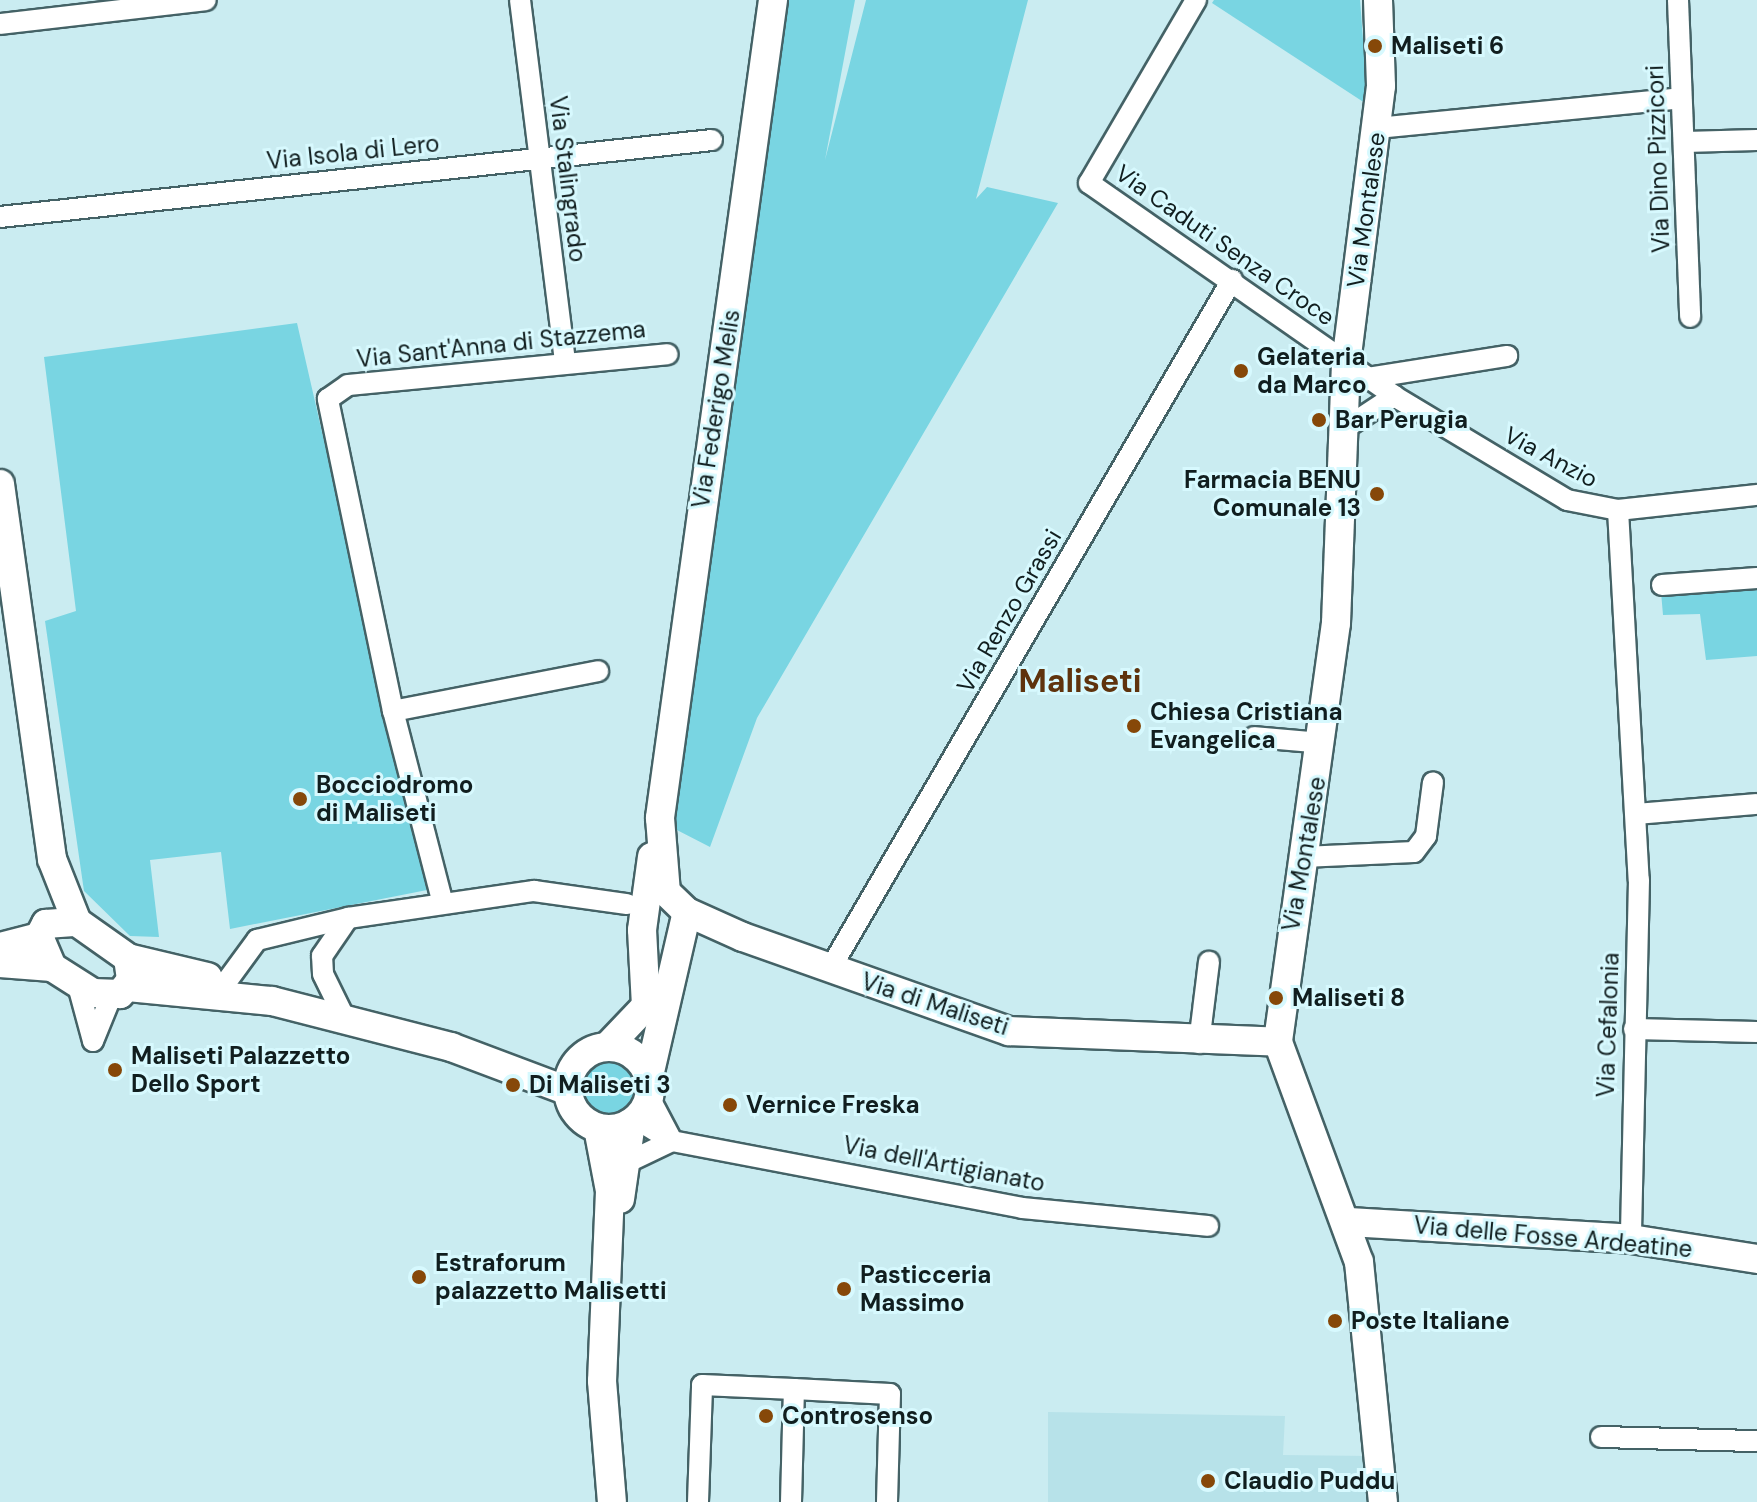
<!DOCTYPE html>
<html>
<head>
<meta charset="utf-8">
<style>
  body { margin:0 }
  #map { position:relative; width:1757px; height:1502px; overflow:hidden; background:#caecf1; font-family:"DM Sans",sans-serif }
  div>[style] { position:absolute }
  .built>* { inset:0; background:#b7e2e9 }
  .green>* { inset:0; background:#79d5e2 }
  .round { border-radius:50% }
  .roads { filter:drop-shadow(2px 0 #446266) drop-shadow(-2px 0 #446266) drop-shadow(0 2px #446266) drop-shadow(0 -2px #446266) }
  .street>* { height:20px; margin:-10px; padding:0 10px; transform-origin:10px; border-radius:10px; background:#fff }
  .secondary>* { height:28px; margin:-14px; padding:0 14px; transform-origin:14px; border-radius:14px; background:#fff }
  .secondary>.ring { margin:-14px; padding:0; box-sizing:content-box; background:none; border:28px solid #fff; border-radius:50% }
  .dots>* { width:22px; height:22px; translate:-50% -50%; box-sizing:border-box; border:4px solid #d7f9fe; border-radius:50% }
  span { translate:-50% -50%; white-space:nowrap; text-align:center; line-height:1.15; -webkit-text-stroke:6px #d7f9fe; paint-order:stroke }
  .poi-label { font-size:24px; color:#111e1f; font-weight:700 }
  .left { translate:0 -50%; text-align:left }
  .right { translate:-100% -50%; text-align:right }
  .street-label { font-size:24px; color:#111e1f }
  .district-label { font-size:32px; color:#5f330d; font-weight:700 }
</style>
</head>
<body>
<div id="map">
  <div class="built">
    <div style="clip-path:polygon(1048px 1412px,1285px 1416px,1283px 1455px,1370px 1456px,1367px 1502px,1048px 1502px)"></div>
  </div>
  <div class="green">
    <div style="clip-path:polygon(784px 0,855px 0,825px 160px,866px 0,1028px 0,976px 199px,987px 187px,1058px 203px,757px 718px,710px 847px,673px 828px)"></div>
    <div style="clip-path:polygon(1360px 0,1368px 105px,1212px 3px,1214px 0)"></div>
    <div style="clip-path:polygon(297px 323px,427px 890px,230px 929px,221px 852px,150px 860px,159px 937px,130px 936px,84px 891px,45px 621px,76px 611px,44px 357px)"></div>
    <div style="clip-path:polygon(1757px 585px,1757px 656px,1706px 660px,1700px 614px,1663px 615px,1661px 592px)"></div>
    <div class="round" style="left:582px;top:1059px;width:60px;height:60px"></div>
  </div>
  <div class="roads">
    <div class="street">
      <div style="left:520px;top:0;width:366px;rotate:82.9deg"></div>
      <div style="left:1196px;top:0;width:212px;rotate:120.3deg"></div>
      <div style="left:1089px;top:183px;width:372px;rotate:34.9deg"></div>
      <div style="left:1394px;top:396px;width:202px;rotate:31deg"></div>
      <div style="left:1567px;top:500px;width:52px;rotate:11.1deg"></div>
      <div style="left:1618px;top:510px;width:140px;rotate:-6.2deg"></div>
      <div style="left:1678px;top:0;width:317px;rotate:87.8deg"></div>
      <div style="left:0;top:24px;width:207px;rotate:-6.6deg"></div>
      <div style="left:1377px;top:128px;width:305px;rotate:-5.6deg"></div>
      <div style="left:1685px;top:142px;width:72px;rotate:-1.6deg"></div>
      <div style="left:0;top:217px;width:716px;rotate:-6.17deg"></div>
      <div style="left:1368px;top:378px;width:141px;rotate:-9deg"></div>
      <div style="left:1341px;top:431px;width:64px;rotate:-33.4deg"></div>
      <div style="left:1618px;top:510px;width:371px;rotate:86.8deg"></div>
      <div style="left:1639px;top:880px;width:359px;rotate:91.3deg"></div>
      <div style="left:1662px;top:585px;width:95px;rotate:-4.2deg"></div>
      <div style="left:393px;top:711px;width:209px;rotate:-11deg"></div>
      <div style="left:1254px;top:737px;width:69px;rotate:5deg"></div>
      <div style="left:1637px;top:814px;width:120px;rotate:-4.8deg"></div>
      <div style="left:1303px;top:857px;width:111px;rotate:-2.6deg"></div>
      <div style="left:1414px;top:852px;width:20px;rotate:-53deg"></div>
      <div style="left:1426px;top:836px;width:54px;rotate:-82.6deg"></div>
      <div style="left:442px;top:900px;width:195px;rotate:-104.5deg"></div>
      <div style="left:393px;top:711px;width:319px;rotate:-101.8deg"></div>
      <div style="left:328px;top:399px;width:24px;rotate:-35deg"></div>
      <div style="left:348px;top:385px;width:321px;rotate:-5.5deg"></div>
      <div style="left:830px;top:969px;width:798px;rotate:-59.74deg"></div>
      <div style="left:227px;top:981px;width:51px;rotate:-53.8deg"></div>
      <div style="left:257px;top:940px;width:94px;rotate:-13.6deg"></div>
      <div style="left:348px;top:918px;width:188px;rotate:-8.3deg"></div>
      <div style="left:534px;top:891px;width:94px;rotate:8deg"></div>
      <div style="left:77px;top:982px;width:61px;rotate:74.8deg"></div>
      <div style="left:346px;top:1021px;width:52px;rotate:-116.1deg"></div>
      <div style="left:323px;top:974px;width:18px;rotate:-93deg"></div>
      <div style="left:322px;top:956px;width:46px;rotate:-55.6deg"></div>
      <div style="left:1634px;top:1029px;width:123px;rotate:1.4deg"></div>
      <div style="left:93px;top:1041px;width:48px;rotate:-67.8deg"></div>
      <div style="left:1199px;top:1043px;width:82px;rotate:-83deg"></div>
      <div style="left:650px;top:1099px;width:43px;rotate:62.2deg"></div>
      <div style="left:636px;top:1119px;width:42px;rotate:31.4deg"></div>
      <div style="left:672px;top:1141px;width:356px;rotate:10.8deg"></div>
      <div style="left:1022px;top:1208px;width:187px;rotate:5.5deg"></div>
      <div style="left:626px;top:1163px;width:51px;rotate:-25.6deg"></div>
      <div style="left:1601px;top:1437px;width:156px;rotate:1.5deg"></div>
      <div style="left:698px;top:1502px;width:117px;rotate:-88deg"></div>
      <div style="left:702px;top:1385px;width:92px;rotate:2.5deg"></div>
      <div style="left:791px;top:1502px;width:113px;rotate:-88.5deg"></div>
      <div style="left:794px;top:1389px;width:96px;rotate:3deg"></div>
      <div style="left:890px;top:1394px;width:108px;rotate:91.6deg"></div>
    </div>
    <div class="secondary">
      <div style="left:773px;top:0;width:826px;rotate:97.87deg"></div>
      <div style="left:660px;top:818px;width:74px;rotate:85.4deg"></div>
      <div style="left:666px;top:892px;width:29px;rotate:44deg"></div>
      <div style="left:687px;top:912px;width:61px;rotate:24.1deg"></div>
      <div style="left:743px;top:937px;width:282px;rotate:19.5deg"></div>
      <div style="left:1009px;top:1031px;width:269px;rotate:2.3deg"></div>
      <div style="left:1378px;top:0;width:86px;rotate:88deg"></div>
      <div style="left:1381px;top:86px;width:279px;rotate:97.2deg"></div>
      <div style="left:1346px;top:363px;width:260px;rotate:92.2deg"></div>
      <div style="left:1336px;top:623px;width:423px;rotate:97.9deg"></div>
      <div style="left:1278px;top:1042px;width:234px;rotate:69.8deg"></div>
      <div style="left:1359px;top:1262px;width:241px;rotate:84.3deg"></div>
      <div style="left:0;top:484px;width:379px;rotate:82.1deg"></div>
      <div style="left:52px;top:859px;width:68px;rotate:68.4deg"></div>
      <div style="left:0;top:947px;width:40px;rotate:-14.4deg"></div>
      <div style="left:39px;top:937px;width:15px;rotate:-62deg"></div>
      <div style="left:46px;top:924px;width:31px;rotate:-4deg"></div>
      <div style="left:77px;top:922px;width:62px;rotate:35.2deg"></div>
      <div style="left:128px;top:958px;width:22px;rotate:82deg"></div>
      <div style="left:131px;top:980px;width:18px;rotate:128deg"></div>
      <div style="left:120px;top:994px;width:27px;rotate:-178deg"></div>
      <div style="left:93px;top:993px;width:49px;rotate:-147.6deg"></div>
      <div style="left:52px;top:967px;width:33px;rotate:-113deg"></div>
      <div style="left:128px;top:958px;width:82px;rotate:13.4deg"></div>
      <div style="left:0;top:963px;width:52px;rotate:4.4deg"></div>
      <div style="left:128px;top:987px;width:145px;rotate:5.6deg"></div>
      <div style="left:272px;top:1001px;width:185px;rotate:14.4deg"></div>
      <div style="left:451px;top:1047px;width:125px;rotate:20.6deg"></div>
      <div style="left:608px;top:1046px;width:55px;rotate:-46.5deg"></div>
      <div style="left:646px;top:1006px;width:76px;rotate:-93deg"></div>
      <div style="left:642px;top:930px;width:74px;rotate:-82.2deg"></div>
      <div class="ring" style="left:568px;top:1047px;width:54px;height:54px"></div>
      <div style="left:649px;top:1076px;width:168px;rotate:-77deg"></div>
      <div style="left:598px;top:1128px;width:64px;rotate:79.2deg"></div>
      <div style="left:610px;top:1191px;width:190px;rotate:92.4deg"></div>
      <div style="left:602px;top:1381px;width:121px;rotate:85.3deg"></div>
      <div style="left:620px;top:1199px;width:77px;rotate:-81.8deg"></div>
      <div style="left:1349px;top:1222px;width:283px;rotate:3.4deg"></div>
      <div style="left:1631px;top:1239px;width:128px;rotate:9deg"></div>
    </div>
  </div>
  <div class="dots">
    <div style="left:1375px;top:46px;background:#864809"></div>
    <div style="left:1241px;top:371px;background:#864809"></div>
    <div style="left:1319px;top:420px;background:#864809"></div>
    <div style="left:1377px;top:494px;background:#864809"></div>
    <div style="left:1134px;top:726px;background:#864809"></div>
    <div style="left:300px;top:799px;background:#864809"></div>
    <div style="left:1276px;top:998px;background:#864809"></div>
    <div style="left:115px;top:1070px;background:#864809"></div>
    <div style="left:513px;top:1085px;background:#864809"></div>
    <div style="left:730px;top:1105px;background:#864809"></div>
    <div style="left:419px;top:1277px;background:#864809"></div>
    <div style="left:844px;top:1289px;background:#864809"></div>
    <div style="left:1335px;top:1321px;background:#864809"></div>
    <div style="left:766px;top:1416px;background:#864809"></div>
    <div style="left:1208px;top:1481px;background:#864809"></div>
  </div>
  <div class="poi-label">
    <span class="left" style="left:1391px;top:46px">Maliseti 6</span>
    <span class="left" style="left:1257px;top:371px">Gelateria<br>da Marco</span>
    <span class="left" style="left:1335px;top:420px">Bar Perugia</span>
    <span class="right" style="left:1361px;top:494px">Farmacia BENU<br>Comunale 13</span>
    <span class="left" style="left:1150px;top:726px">Chiesa Cristiana<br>Evangelica</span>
    <span class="left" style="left:316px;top:799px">Bocciodromo<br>di Maliseti</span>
    <span class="left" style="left:1292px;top:998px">Maliseti 8</span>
    <span class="left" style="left:131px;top:1070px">Maliseti Palazzetto<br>Dello Sport</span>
    <span class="left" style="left:529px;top:1085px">Di Maliseti 3</span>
    <span class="left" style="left:746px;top:1105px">Vernice Freska</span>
    <span class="left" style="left:435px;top:1277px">Estraforum<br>palazzetto Malisetti</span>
    <span class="left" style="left:860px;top:1289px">Pasticceria<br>Massimo</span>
    <span class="left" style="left:1351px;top:1321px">Poste Italiane</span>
    <span class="left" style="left:782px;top:1416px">Controsenso</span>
    <span class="left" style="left:1224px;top:1481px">Claudio Puddu</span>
  </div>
  <div class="street-label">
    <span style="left:353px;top:152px;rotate:-6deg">Via Isola di Lero</span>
    <span style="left:1658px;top:159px;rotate:-92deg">Via Dino Pizzicori</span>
    <span style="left:568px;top:179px;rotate:83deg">Via Stalingrado</span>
    <span style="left:1366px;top:210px;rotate:-82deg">Via Montalese</span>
    <span style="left:1225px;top:245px;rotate:35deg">Via Caduti Senza Croce</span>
    <span style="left:501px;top:344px;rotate:-6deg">Via Sant'Anna di Stazzema</span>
    <span style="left:716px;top:409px;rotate:-81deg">Via Federigo Melis</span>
    <span style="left:1551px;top:457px;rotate:28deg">Via Anzio</span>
    <span style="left:1009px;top:611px;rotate:-60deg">Via Renzo Grassi</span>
    <span style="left:1304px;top:854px;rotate:-80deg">Via Montalese</span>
    <span style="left:935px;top:1004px;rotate:18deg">Via di Maliseti</span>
    <span style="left:1608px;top:1025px;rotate:-88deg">Via Cefalonia</span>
    <span style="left:944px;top:1164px;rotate:11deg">Via dell'Artigianato</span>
    <span style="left:1553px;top:1237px;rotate:5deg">Via delle Fosse Ardeatine</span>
  </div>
  <div class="district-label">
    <span style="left:1080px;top:681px">Maliseti</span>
  </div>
</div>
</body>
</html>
